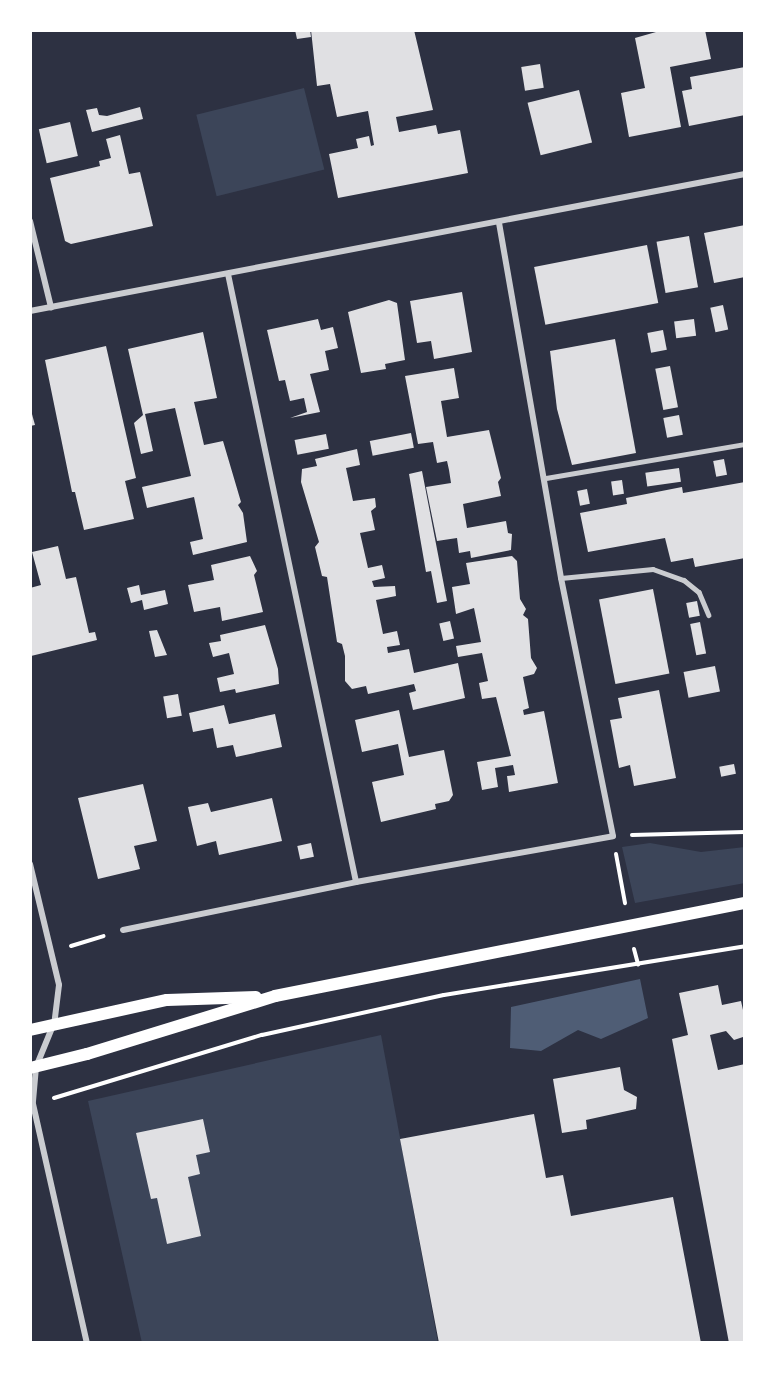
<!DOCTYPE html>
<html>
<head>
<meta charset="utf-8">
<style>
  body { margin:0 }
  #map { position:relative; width:775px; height:1373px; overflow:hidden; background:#2d3142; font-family:"Sofia Sans Condensed",sans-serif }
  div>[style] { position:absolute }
  .green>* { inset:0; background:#3c4559; transform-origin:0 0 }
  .water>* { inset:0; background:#4f5d75 }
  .building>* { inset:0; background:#e0e0e3; transform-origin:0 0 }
  .path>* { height:4px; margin:-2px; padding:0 2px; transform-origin:2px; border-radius:2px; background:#fff }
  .service>* { height:4.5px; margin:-2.25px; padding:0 2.25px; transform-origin:2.25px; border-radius:2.25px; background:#caccd0 }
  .minor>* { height:6px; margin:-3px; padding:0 3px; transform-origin:3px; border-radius:3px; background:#caccd0 }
  .secondary>* { height:12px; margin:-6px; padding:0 6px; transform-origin:6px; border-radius:6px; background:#fff }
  span { translate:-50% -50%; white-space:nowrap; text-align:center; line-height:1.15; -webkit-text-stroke:6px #fff; paint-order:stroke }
  .frame { position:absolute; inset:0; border:32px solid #fff; pointer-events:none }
</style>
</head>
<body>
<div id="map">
  <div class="green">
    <div style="left:304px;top:88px;width:84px;height:111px;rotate:76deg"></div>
    <div style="clip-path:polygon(650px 843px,701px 852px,745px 847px,745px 883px,635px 903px,622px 847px)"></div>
    <div style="clip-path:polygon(381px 1035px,438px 1343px,142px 1343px,88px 1101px)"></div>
  </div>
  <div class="water">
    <div style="clip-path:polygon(640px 979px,648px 1018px,601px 1039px,578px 1030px,541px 1051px,510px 1048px,511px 1007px)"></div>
  </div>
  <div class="building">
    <div style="clip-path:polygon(295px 30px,310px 30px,311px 37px,297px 39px)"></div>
    <div style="clip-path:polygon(311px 30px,414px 30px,433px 110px,396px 117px,399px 132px,436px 125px,438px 134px,460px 130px,468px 173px,338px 198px,329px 154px,358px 148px,356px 139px,369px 136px,371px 146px,374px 145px,368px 111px,337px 117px,330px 84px,317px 86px)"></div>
    <div style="clip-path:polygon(663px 30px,705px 30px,711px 59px,670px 67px,681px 127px,629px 137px,621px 93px,645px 88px,635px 38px)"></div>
    <div style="left:540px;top:64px;width:24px;height:19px;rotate:81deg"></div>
    <div style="clip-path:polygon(745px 67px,745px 115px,689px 126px,682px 91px,692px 89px,690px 77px)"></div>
    <div style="left:579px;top:90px;width:54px;height:53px;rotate:76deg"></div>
    <div style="clip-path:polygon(140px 107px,143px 119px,92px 132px,86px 110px,97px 108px,99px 115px,107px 116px)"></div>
    <div style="left:70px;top:122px;width:35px;height:32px;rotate:77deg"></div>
    <div style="clip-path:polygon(120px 135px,129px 174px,140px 172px,153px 226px,71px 244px,65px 241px,50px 178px,100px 166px,99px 161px,111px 158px,106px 139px)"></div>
    <div style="clip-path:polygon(745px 225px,745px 277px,714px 283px,704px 233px)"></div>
    <div style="left:689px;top:236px;width:52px;height:33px;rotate:80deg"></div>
    <div style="left:647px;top:245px;width:59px;height:115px;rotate:79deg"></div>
    <div style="clip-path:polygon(462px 292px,472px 352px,434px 359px,431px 341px,417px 343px,410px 301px)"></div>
    <div style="clip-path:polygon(389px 300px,397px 303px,405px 360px,385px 364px,386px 369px,361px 373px,348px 312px)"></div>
    <div style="left:723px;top:305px;width:25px;height:13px;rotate:78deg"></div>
    <div style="clip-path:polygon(318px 319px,321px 330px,333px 327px,338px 348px,325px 351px,329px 370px,310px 374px,320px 412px,290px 418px,307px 412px,304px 398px,290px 401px,285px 380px,279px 381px,267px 330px)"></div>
    <div style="left:694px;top:319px;width:17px;height:20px;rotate:83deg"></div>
    <div style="left:663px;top:330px;width:20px;height:16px;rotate:79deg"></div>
    <div style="clip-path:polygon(203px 332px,217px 398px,194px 402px,204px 445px,223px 441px,241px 502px,238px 505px,243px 513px,247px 542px,193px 555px,190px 542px,203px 539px,194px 497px,147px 508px,142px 487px,191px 476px,175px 408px,145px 414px,153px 451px,141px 454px,134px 423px,143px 415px,128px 349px)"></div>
    <div style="clip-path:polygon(615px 339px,636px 453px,572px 465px,557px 409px,550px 351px)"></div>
    <div style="clip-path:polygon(106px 346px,136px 478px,125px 481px,134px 519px,84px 530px,75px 492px,72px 492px,45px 360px)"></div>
    <div style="left:670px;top:366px;width:42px;height:15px;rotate:79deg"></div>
    <div style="clip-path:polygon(454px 368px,459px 398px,441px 401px,447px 437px,489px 430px,501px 478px,498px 482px,501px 496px,463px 504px,467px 528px,506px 521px,508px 533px,512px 534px,511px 550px,471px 558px,470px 551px,459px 553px,457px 538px,437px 541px,426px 487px,451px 483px,449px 470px,447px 461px,437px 463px,433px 442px,418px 444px,405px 376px)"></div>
    <div style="clip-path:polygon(30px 407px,35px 425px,30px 426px)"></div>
    <div style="left:679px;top:415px;width:20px;height:16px;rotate:79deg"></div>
    <div style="left:411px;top:433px;width:15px;height:42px;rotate:79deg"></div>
    <div style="left:326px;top:434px;width:15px;height:32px;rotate:79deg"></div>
    <div style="clip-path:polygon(357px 449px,360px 465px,346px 468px,353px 501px,375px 498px,376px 507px,371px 511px,375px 530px,360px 533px,368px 568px,382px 565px,385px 578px,372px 581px,374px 587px,395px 586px,396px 596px,376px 600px,383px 634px,397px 631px,400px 645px,387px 647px,388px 653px,409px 649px,414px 673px,458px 663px,465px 698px,413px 710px,409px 693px,416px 691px,414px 684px,368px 694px,366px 686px,352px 689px,345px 681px,345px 656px,342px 644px,337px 642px,327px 577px,322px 576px,315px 547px,319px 542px,301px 482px,302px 469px,317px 466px,315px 459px)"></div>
    <div style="left:724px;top:459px;width:16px;height:11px;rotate:79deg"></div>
    <div style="left:679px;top:468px;width:14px;height:34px;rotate:82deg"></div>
    <div style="clip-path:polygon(422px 471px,447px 601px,437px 603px,431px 571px,426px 572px,409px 474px)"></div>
    <div style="left:622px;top:480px;width:14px;height:11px;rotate:82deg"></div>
    <div style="clip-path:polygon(745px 482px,745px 558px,695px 567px,693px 558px,671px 562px,665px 538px,588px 552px,580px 513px,627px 504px,626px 498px,682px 487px,683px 493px)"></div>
    <div style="left:587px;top:489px;width:15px;height:10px;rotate:79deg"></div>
    <div style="clip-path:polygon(58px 546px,66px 579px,76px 577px,89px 633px,95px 632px,97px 640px,31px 656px,30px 588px,41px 585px,32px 552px)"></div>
    <div style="clip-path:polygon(250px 556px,257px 571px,254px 575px,263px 612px,222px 621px,220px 607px,194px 612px,188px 585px,214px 580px,211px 565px)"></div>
    <div style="clip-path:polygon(512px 556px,517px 561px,520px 599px,526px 609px,523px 615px,528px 619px,531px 658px,537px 668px,534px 674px,523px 677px,529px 708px,523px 710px,524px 715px,544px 711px,558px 783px,509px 792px,507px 776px,515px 775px,513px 765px,495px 768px,498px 787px,482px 790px,477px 762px,511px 756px,496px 697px,482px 699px,479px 683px,488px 681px,482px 653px,458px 657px,456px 646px,481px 642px,474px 608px,456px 614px,452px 587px,470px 584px,466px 563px)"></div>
    <div style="clip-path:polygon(139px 585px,141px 595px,165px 590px,168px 604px,144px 610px,142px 600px,131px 603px,127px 588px)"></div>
    <div style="left:653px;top:589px;width:86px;height:55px;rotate:79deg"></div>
    <div style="left:697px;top:601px;width:15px;height:11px;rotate:79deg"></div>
    <div style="left:450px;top:621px;width:18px;height:11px;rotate:77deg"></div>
    <div style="left:700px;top:622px;width:32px;height:10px;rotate:79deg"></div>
    <div style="clip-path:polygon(265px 625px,278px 669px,279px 684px,236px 693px,235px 689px,220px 692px,217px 678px,234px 674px,229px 653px,213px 657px,209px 643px,221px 641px,220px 635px)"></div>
    <div style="clip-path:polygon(157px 630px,167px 655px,155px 657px,149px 631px)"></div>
    <div style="left:715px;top:666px;width:26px;height:32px;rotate:79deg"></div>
    <div style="clip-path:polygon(659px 690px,676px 778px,634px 786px,630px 765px,619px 768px,610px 720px,622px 718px,618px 698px)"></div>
    <div style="left:178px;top:694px;width:22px;height:15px;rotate:80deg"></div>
    <div style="clip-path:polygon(224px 705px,229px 724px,275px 714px,282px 747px,236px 757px,233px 745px,217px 748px,213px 728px,193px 732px,189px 713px)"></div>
    <div style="clip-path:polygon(399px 710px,409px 757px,444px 750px,453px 795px,449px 801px,435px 804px,436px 809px,381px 822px,372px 782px,404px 775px,398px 744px,362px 752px,355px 720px)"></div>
    <div style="left:734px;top:764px;width:10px;height:15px;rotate:79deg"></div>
    <div style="clip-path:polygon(143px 784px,157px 841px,134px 846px,140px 869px,98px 879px,78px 798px)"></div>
    <div style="clip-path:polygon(272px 798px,282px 841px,219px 855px,216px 841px,197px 846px,188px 807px,208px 803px,211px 812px)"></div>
    <div style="left:311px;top:843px;width:14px;height:14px;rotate:78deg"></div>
    <div style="clip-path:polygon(718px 985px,722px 1005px,741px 1001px,745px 1019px,743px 1037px,734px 1040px,726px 1031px,710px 1035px,718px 1070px,745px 1064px,745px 1343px,729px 1343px,672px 1039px,688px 1035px,679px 993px)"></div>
    <div style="clip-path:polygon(620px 1067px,624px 1090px,637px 1097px,636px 1109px,586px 1120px,587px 1129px,562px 1133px,553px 1079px)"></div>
    <div style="clip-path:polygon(534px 1114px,546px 1178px,563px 1175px,571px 1216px,673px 1197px,701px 1343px,439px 1343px,400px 1139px)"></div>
    <div style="clip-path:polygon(203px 1119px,210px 1152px,196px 1155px,200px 1174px,188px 1177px,201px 1236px,167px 1244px,157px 1198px,151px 1199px,136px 1133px)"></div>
  </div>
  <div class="path">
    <div style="left:632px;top:835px;width:113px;rotate:-1.5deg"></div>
    <div style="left:616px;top:854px;width:50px;rotate:79.6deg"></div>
    <div style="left:71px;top:946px;width:34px;rotate:-17deg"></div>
    <div style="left:634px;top:949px;width:16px;rotate:75deg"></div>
    <div style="left:54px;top:1098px;width:217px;rotate:-16.9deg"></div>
    <div style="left:262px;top:1035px;width:186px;rotate:-12.4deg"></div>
    <div style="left:444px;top:995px;width:305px;rotate:-9.2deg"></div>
  </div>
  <div class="service">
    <div style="left:546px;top:478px;width:202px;rotate:-9.7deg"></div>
    <div style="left:561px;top:578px;width:92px;rotate:-5.6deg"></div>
    <div style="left:653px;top:569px;width:33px;rotate:20deg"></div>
    <div style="left:684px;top:580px;width:19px;rotate:39deg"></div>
    <div style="left:699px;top:592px;width:25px;rotate:67deg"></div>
  </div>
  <div class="minor">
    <div style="left:30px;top:221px;width:89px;rotate:76.3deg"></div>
    <div style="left:228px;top:274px;width:621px;rotate:78.11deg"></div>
    <div style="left:30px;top:311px;width:728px;rotate:-10.85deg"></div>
    <div style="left:30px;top:864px;width:124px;rotate:76.5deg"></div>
    <div style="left:59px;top:985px;width:38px;rotate:97deg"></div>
    <div style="left:54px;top:1023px;width:48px;rotate:112.2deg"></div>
    <div style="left:36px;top:1067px;width:37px;rotate:95deg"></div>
    <div style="left:33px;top:1104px;width:245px;rotate:77.3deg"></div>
    <div style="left:123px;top:930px;width:238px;rotate:-11.6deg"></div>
    <div style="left:356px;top:882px;width:261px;rotate:-10.1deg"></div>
    <div style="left:613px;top:836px;width:263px;rotate:-101.4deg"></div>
    <div style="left:561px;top:578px;width:360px;rotate:-99.9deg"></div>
  </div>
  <div class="secondary">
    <div style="left:30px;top:1030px;width:140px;rotate:-12.4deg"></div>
    <div style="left:167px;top:1000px;width:89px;rotate:-1.9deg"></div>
    <div style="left:30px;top:1068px;width:59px;rotate:-13.8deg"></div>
    <div style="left:87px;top:1054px;width:197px;rotate:-17.1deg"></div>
    <div style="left:275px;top:996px;width:479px;rotate:-11.2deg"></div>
  </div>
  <div class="frame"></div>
</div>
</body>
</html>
